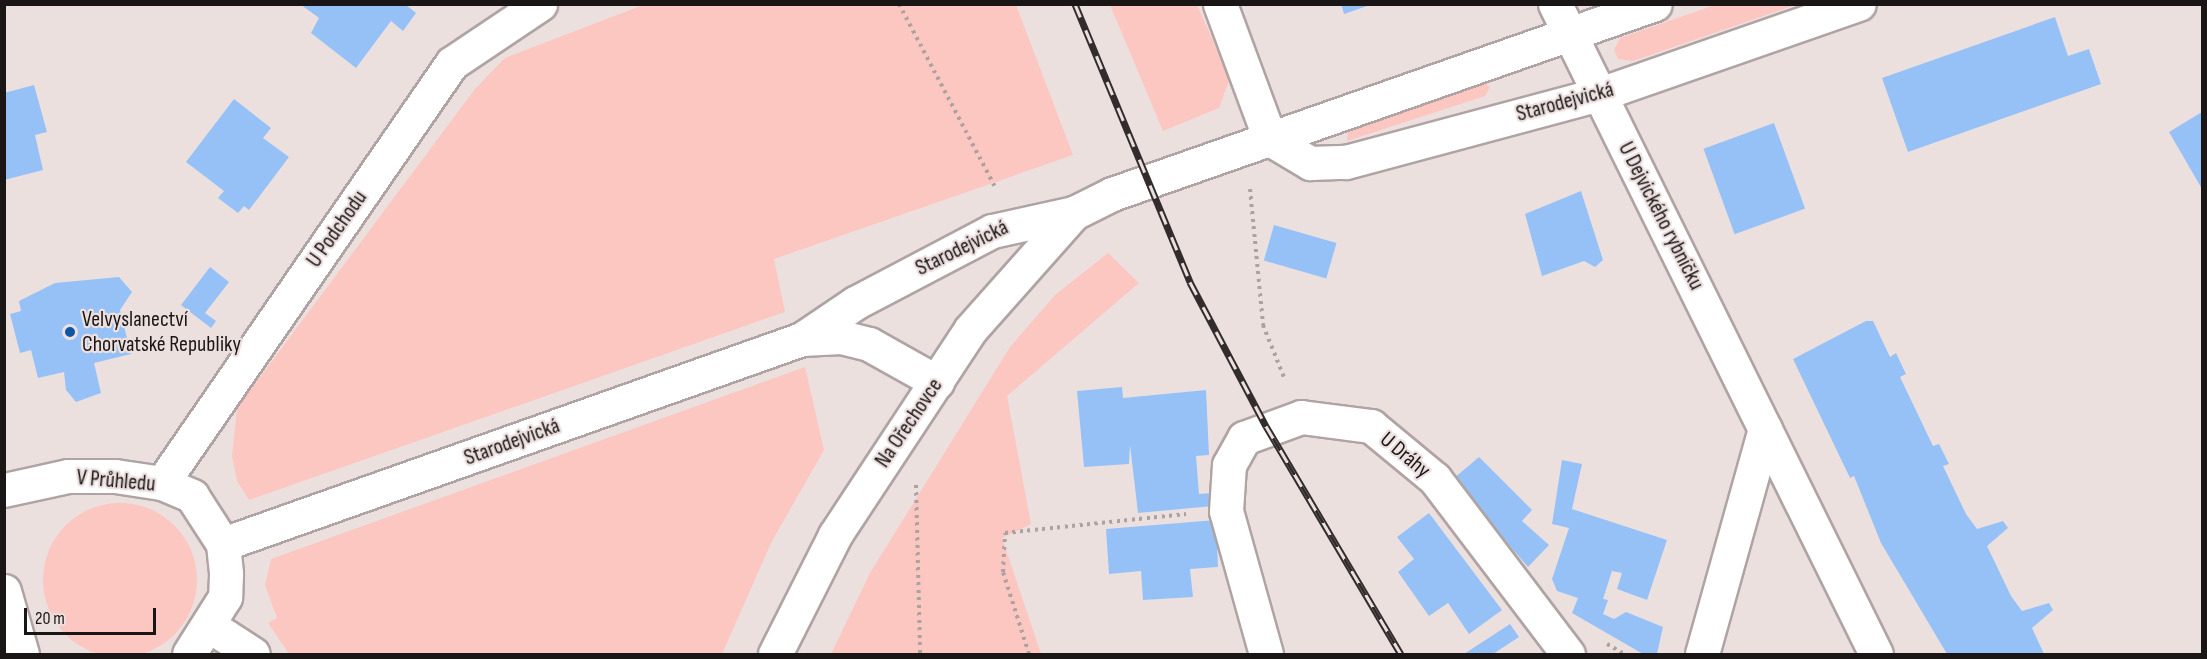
<!DOCTYPE html>
<html>
<head>
<meta charset="utf-8">
<style>
  body { margin:0 }
  #map { position:relative; width:2207px; height:659px; overflow:hidden; background:#ece0df; font-family:"Sofia Sans Condensed",sans-serif }
  div>[style] { position:absolute }
  .green>* { inset:0; background:#fcc6c1 }
  .round { border-radius:50% }
  .building>* { inset:0; background:#96c1f7; transform-origin:0 0 }
  .path>* { height:4px; margin-top:-2px; transform-origin:0; background:repeating-linear-gradient(90deg,#aca2a1 0 3px,transparent 0 7.5px) }
  .roads { filter:drop-shadow(2px 0 #afa4a3) drop-shadow(-2px 0 #afa4a3) drop-shadow(0 2px #afa4a3) drop-shadow(0 -2px #afa4a3) }
  .minor>* { height:33px; margin:-16.5px; padding:0 16.5px; transform-origin:16.5px; border-radius:16.5px; background:#fff }
  .tertiary>* { height:33px; margin:-16.5px; padding:0 16.5px; transform-origin:16.5px; border-radius:16.5px; background:#fff }
  .rail>* { height:7px; margin-top:-3.5px; transform-origin:0; background:repeating-linear-gradient(90deg,#ece0df 0 14px,#322d2c 0 28px); box-sizing:border-box; border-block:2px solid #322d2c }
  .dots>* { width:16px; height:16px; translate:-50% -50%; box-sizing:border-box; border:3px solid #ece0df; border-radius:50% }
  span { translate:-50% -50%; white-space:nowrap; text-align:center; line-height:1.15; -webkit-text-stroke:4.5px #ece0df; paint-order:stroke }
  .street-label { font-size:22px; color:#1a1615 }
  .poi-label { font-size:22px; color:#1a1615 }
  .left { translate:0 -50%; text-align:left }
  .frame { position:absolute; inset:0; border:6px solid #1a1615; pointer-events:none }
  .scale { position:absolute; left:24px; top:608px; width:132px; height:27px; box-sizing:border-box; border:3px solid #1a1615; border-top:0; padding-left:8px; font-size:18px; line-height:21px; white-space:nowrap; color:#1a1615; -webkit-text-stroke:4px #ece0df; paint-order:stroke }
</style>
</head>
<body>
<div id="map">
  <div class="green">
    <div style="clip-path:polygon(643px 5px,1016px 5px,1073px 155px,774px 259px,785px 312px,249px 500px,237px 481px,232px 456px,237px 408px,475px 89px,505px 58px)"></div>
    <div style="clip-path:polygon(1110px 5px,1197px 5px,1230px 78px,1219px 108px,1163px 131px)"></div>
    <div style="clip-path:polygon(1715px 5px,1795px 5px,1633px 61px,1618px 59px,1614px 50px,1620px 38px)"></div>
    <div style="clip-path:polygon(1482px 81px,1490px 87px,1485px 96px,1347px 141px,1348px 130px)"></div>
    <div style="clip-path:polygon(1108px 253px,1139px 283px,1007px 396px,1031px 524px,1002px 538px,1041px 654px,831px 654px,870px 573px,1010px 347px,1055px 295px)"></div>
    <div style="clip-path:polygon(805px 367px,824px 450px,772px 541px,722px 654px,289px 654px,268px 623px,277px 618px,265px 585px,271px 559px)"></div>
    <div class="round" style="left:43px;top:503px;width:154px;height:154px"></div>
  </div>
  <div class="building">
    <div style="clip-path:polygon(300px 4px,405px 4px,416px 13px,403px 31px,391px 21px,356px 68px,311px 33px,319px 18px)"></div>
    <div style="clip-path:polygon(1341px 4px,1370px 4px,1370px 5px,1344px 14px)"></div>
    <div style="clip-path:polygon(2055px 17px,2068px 56px,2089px 49px,2101px 84px,1908px 152px,1882px 78px)"></div>
    <div style="clip-path:polygon(34px 85px,47px 132px,35px 135px,43px 170px,4px 180px,4px 93px)"></div>
    <div style="clip-path:polygon(234px 99px,271px 128px,263px 138px,289px 157px,249px 210px,244px 206px,238px 213px,218px 198px,224px 191px,186px 162px)"></div>
    <div style="clip-path:polygon(2202px 112px,2202px 189px,2169px 132px)"></div>
    <div style="left:1774px;top:123px;width:91px;height:75px;rotate:70deg"></div>
    <div style="clip-path:polygon(1581px 191px,1603px 260px,1595px 267px,1584px 261px,1542px 276px,1525px 214px)"></div>
    <div style="left:1274px;top:225px;width:65px;height:37px;rotate:16deg"></div>
    <div style="clip-path:polygon(210px 267px,229px 282px,205px 313px,216px 321px,211px 328px,181px 305px)"></div>
    <div style="clip-path:polygon(119px 277px,132px 292px,120px 310px,131px 354px,94px 363px,101px 393px,76px 402px,66px 390px,64px 372px,38px 378px,31px 350px,20px 353px,10px 314px,21px 311px,19px 301px,55px 283px)"></div>
    <div style="clip-path:polygon(1866px 321px,1873px 321px,1890px 357px,1896px 353px,1906px 374px,1900px 377px,1933px 446px,1939px 444px,1949px 464px,1943px 466px,1966px 514px,1977px 529px,2003px 521px,2008px 528px,1987px 546px,2011px 596px,2022px 611px,2049px 603px,2053px 610px,2032px 628px,2044px 654px,1947px 654px,1881px 543px,1854px 476px,1850px 478px,1793px 359px)"></div>
    <div style="clip-path:polygon(1122px 387px,1123px 398px,1206px 390px,1209px 455px,1196px 456px,1199px 494px,1212px 493px,1213px 506px,1138px 513px,1130px 445px,1129px 464px,1084px 467px,1077px 391px)"></div>
    <div style="clip-path:polygon(1479px 457px,1532px 510px,1522px 521px,1549px 545px,1528px 567px,1453px 479px)"></div>
    <div style="clip-path:polygon(1562px 460px,1582px 464px,1572px 509px,1667px 540px,1647px 600px,1617px 589px,1622px 573px,1612px 571px,1603px 599px,1608px 600px,1603px 614px,1614px 619px,1626px 612px,1663px 627px,1657px 654px,1643px 654px,1572px 613px,1578px 598px,1557px 591px,1552px 579px,1569px 528px,1552px 524px)"></div>
    <div style="clip-path:polygon(1429px 513px,1502px 610px,1469px 634px,1448px 603px,1429px 616px,1398px 572px,1414px 559px,1397px 537px)"></div>
    <div style="clip-path:polygon(1216px 520px,1218px 567px,1190px 569px,1193px 597px,1143px 600px,1141px 571px,1109px 574px,1106px 529px)"></div>
    <div style="clip-path:polygon(1510px 624px,1519px 637px,1493px 654px,1464px 654px)"></div>
  </div>
  <div class="path">
    <div style="left:899px;top:4px;width:209px;rotate:62.3deg"></div>
    <div style="left:1250px;top:189px;width:137px;rotate:84.5deg"></div>
    <div style="left:1263px;top:325px;width:59px;rotate:68.2deg"></div>
    <div style="left:916px;top:485px;width:169px;rotate:88.6deg"></div>
    <div style="left:1607px;top:644px;width:20px;rotate:30deg"></div>
    <div style="left:1029px;top:654px;width:86px;rotate:-107.6deg"></div>
    <div style="left:1003px;top:572px;width:39px;rotate:-87deg"></div>
    <div style="left:1005px;top:533px;width:182px;rotate:-6deg"></div>
  </div>
  <div class="roads">
    <div class="minor">
      <div style="left:1220px;top:4px;width:144px;rotate:69.7deg"></div>
      <div style="left:1555px;top:4px;width:725px;rotate:63.72deg"></div>
      <div style="left:802px;top:339px;width:39px;rotate:-3deg"></div>
      <div style="left:841px;top:337px;width:29px;rotate:14deg"></div>
      <div style="left:869px;top:344px;width:78px;rotate:29.2deg"></div>
      <div style="left:162px;top:483px;width:510px;rotate:-55.38deg"></div>
      <div style="left:452px;top:63px;width:106px;rotate:-33.8deg"></div>
      <div style="left:4px;top:490px;width:66px;rotate:-12.3deg"></div>
      <div style="left:68px;top:476px;width:47px"></div>
      <div style="left:115px;top:476px;width:48px;rotate:8.5deg"></div>
      <div style="left:162px;top:483px;width:33px;rotate:23deg"></div>
      <div style="left:192px;top:496px;width:57px;rotate:57.1deg"></div>
      <div style="left:223px;top:544px;width:30px;rotate:84deg"></div>
      <div style="left:226px;top:574px;width:23px;rotate:92deg"></div>
      <div style="left:225px;top:597px;width:67px;rotate:122.3deg"></div>
      <div style="left:223px;top:544px;width:614px;rotate:-19.5deg"></div>
      <div style="left:802px;top:339px;width:64px;rotate:-34.2deg"></div>
      <div style="left:855px;top:303px;width:155px;rotate:-27.7deg"></div>
      <div style="left:992px;top:231px;width:84px;rotate:-12.4deg"></div>
      <div style="left:4px;top:591px;width:66px;rotate:74.1deg"></div>
      <div style="left:210px;top:626px;width:51px;rotate:33.1deg"></div>
      <div style="left:1266px;top:654px;width:148px;rotate:-105.6deg"></div>
      <div style="left:1226px;top:511px;width:46px;rotate:-86.3deg"></div>
      <div style="left:1229px;top:465px;width:31px;rotate:-61deg"></div>
      <div style="left:1244px;top:438px;width:61px;rotate:-20.2deg"></div>
      <div style="left:1301px;top:417px;width:71px;rotate:7.3deg"></div>
      <div style="left:1371px;top:426px;width:83px;rotate:39.6deg"></div>
      <div style="left:1435px;top:479px;width:220px;rotate:52.8deg"></div>
      <div style="left:1702px;top:654px;width:234px;rotate:-74.4deg"></div>
    </div>
    <div class="tertiary">
      <div style="left:1270px;top:139px;width:47px;rotate:31deg"></div>
      <div style="left:1310px;top:163px;width:36px;rotate:-2deg"></div>
      <div style="left:1346px;top:162px;width:263px;rotate:-15deg"></div>
      <div style="left:1600px;top:94px;width:274px;rotate:-19.2deg"></div>
      <div style="left:775px;top:654px;width:133px;rotate:-63.2deg"></div>
      <div style="left:835px;top:535px;width:245px;rotate:-56.6deg"></div>
      <div style="left:970px;top:330px;width:157px;rotate:-48.4deg"></div>
      <div style="left:1074px;top:213px;width:42px;rotate:-26.6deg"></div>
      <div style="left:1112px;top:194px;width:575px;rotate:-19.29deg"></div>
    </div>
  </div>
  <div class="rail">
    <div style="left:1075px;top:4px;width:301px;rotate:67.5deg"></div>
    <div style="left:1190px;top:282px;width:163px;rotate:62.2deg"></div>
    <div style="left:1266px;top:426px;width:265px;rotate:59.4deg"></div>
  </div>
  <div class="dots">
    <div style="left:70px;top:332px;background:#0d56a5"></div>
  </div>
  <div class="street-label">
    <span style="left:1565px;top:102px;rotate:-15deg">Starodejvická</span>
    <span style="left:1661px;top:216px;rotate:63deg">U Dejvického rybníčku</span>
    <span style="left:337px;top:229px;rotate:-55deg">U Podchodu</span>
    <span style="left:962px;top:248px;rotate:-26deg">Starodejvická</span>
    <span style="left:909px;top:423px;rotate:-56deg">Na Ořechovce</span>
    <span style="left:512px;top:442px;rotate:-20deg">Starodejvická</span>
    <span style="left:1405px;top:455px;rotate:40deg">U Dráhy</span>
    <span style="left:116px;top:481px;rotate:5deg">V Průhledu</span>
  </div>
  <div class="poi-label">
    <span class="left" style="left:82px;top:332px">Velvyslanectví<br>Chorvatské Republiky</span>
  </div>
  <div class="frame"></div>
  <div class="scale">20 m</div>
</div>
</body>
</html>
